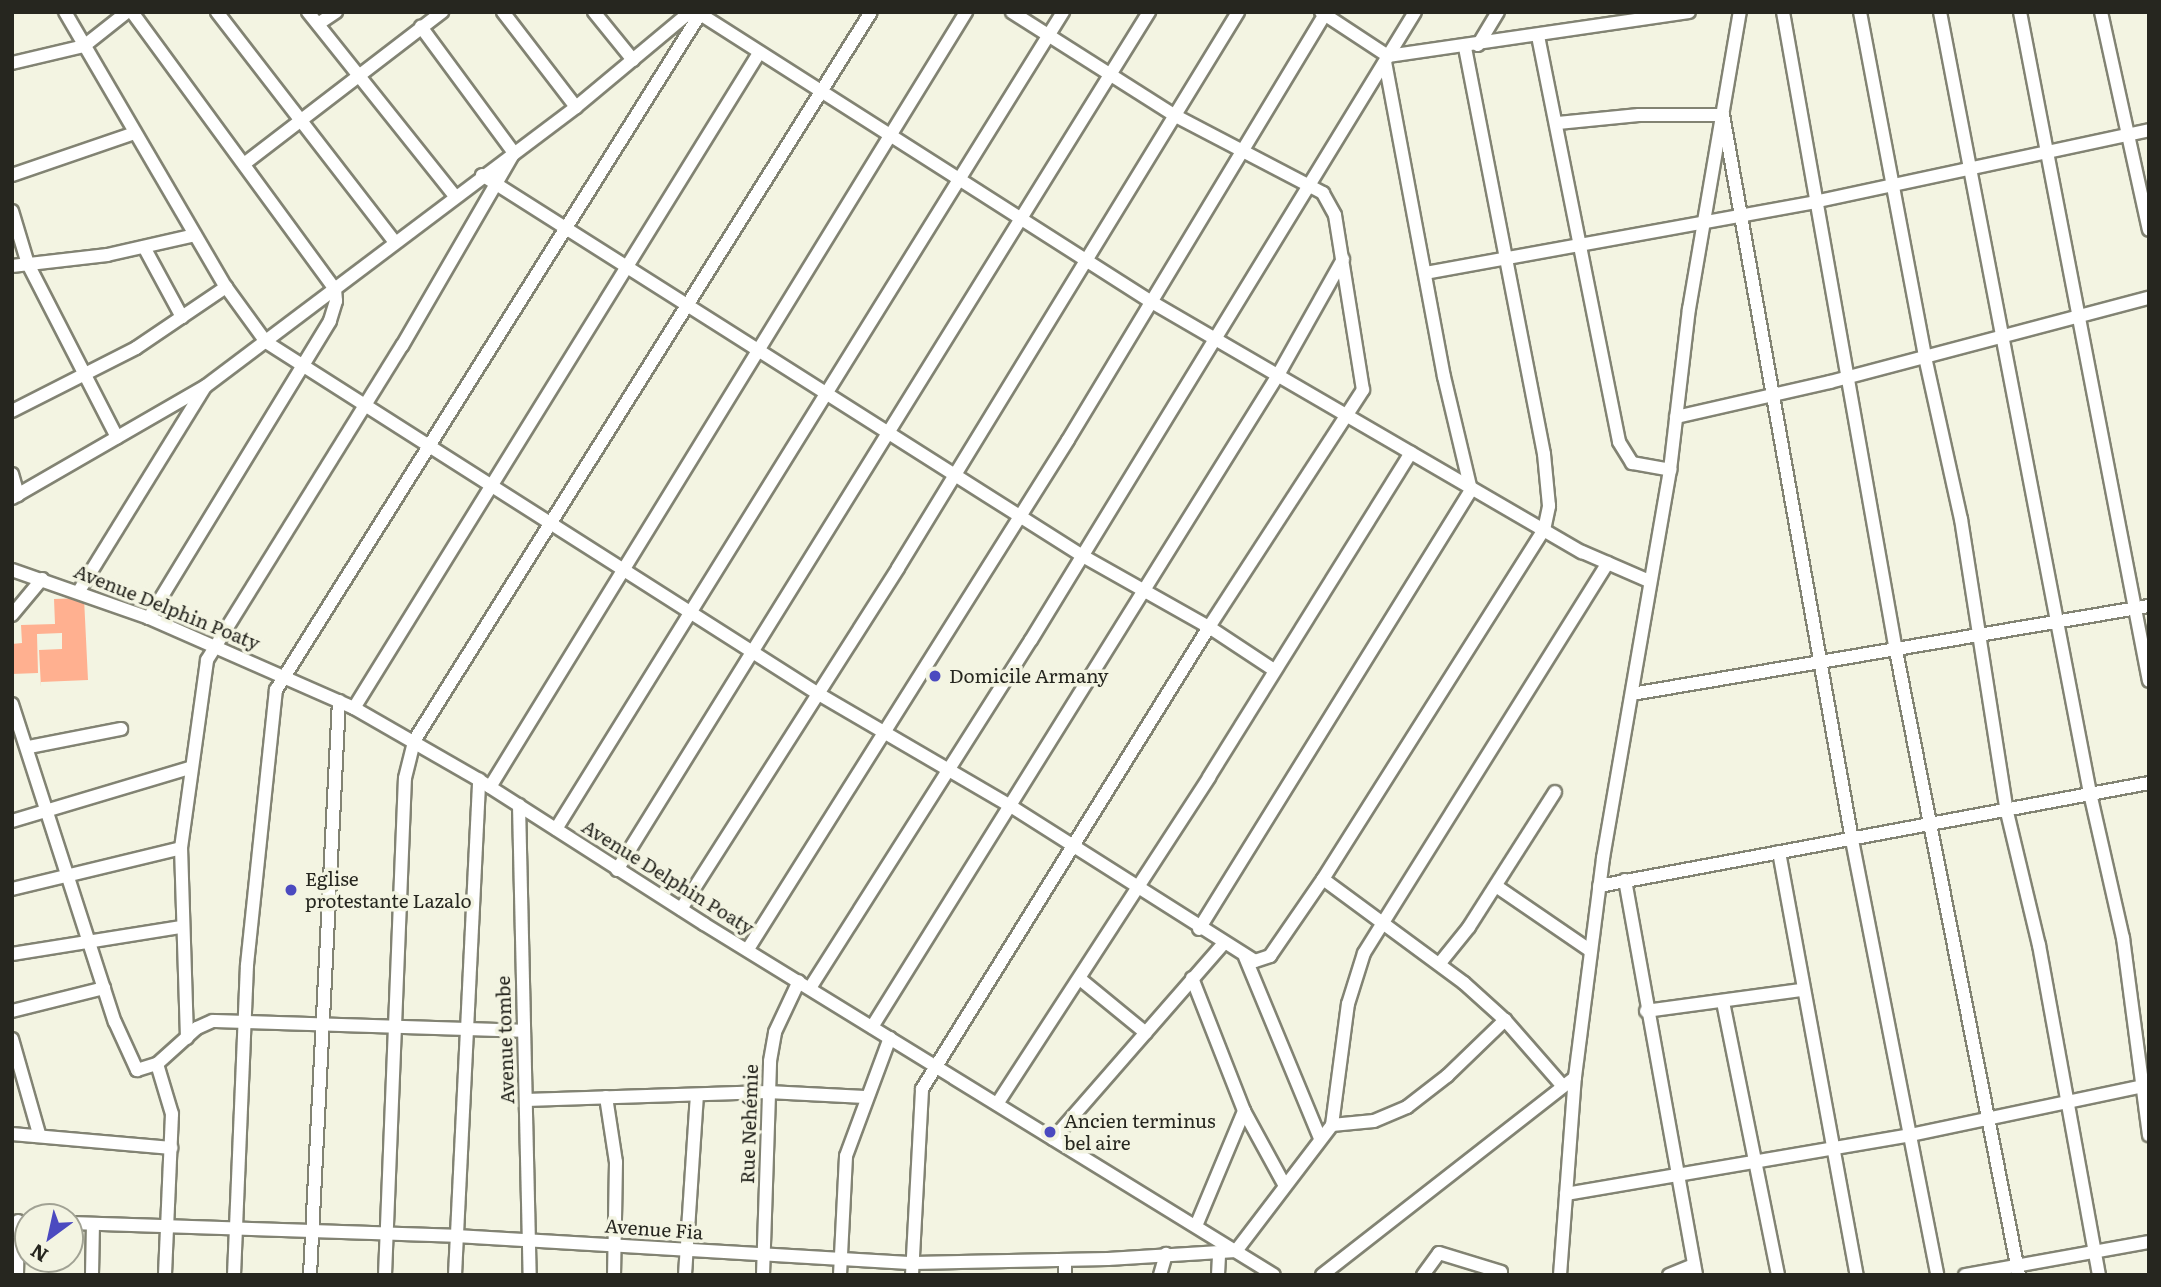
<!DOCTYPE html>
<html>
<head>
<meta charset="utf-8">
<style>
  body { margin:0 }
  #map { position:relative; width:2161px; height:1287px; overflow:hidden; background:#f3f4e2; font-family:Literata,serif }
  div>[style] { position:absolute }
  .green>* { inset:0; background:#ffb090 }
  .roads { filter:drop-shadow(2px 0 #828373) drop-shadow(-2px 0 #828373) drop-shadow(0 2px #828373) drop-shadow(0 -2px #828373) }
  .minor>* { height:12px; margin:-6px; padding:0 6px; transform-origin:6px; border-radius:6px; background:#fff }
  .dots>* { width:19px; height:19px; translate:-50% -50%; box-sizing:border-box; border:4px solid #f3f4e2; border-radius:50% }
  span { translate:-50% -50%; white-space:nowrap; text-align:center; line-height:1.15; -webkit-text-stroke:7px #f3f4e2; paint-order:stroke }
  .street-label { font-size:19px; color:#26261f }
  .poi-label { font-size:19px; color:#26261f }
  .left { translate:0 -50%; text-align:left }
  .frame { position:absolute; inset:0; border:14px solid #26261f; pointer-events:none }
  .north { position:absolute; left:14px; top:1203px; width:70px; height:70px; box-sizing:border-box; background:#f3f4e2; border:2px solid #a1a294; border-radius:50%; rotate:213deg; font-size:19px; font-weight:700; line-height:28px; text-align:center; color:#26261f }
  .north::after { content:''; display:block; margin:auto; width:24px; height:32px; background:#4b4ac0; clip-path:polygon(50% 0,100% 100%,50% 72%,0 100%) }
</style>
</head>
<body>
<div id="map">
  <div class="green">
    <div style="clip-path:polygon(84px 598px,88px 680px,41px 682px,41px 687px,39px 650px,62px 649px,62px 633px,37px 634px,38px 673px,12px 674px,12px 644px,22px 643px,21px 625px,55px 624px,54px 599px)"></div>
  </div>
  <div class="roads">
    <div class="minor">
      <div style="left:65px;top:12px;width:319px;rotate:59.7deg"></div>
      <div style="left:226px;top:287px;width:68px;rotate:54deg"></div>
      <div style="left:266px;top:342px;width:653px;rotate:32.5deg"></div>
      <div style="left:817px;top:693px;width:222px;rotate:30.3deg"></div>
      <div style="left:1009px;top:805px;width:291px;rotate:32.4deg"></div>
      <div style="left:1255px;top:961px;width:16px;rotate:-18deg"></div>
      <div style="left:1270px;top:956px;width:93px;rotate:-55.5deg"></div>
      <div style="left:1323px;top:879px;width:413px;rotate:-57.7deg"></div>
      <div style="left:1544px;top:530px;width:25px;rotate:-78deg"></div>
      <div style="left:1549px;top:506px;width:52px;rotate:-95.5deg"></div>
      <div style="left:1544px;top:454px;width:415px;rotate:-101deg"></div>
      <div style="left:132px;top:12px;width:343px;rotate:53.8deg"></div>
      <div style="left:335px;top:289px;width:12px;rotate:85deg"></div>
      <div style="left:336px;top:301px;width:21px;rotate:107deg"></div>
      <div style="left:330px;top:321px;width:348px;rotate:121.4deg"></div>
      <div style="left:217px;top:12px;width:291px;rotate:52.3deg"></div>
      <div style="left:308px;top:12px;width:236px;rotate:51.4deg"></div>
      <div style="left:503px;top:12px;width:120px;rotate:52.5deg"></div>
      <div style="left:594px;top:12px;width:62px;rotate:50.9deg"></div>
      <div style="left:697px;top:12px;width:537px;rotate:32.54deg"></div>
      <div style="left:1150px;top:301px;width:500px;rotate:30.2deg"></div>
      <div style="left:1582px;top:552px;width:73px;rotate:23.4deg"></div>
      <div style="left:1321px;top:12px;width:80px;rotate:33.3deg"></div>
      <div style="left:1388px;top:56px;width:304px;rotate:-8.3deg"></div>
      <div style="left:1783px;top:12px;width:649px;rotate:79.97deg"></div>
      <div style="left:1896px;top:651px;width:636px;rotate:78.85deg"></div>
      <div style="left:1860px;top:12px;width:351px;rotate:79.3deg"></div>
      <div style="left:1925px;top:357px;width:166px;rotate:77.5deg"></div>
      <div style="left:1961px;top:519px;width:292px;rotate:81.1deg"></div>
      <div style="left:2006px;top:808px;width:141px;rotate:76.5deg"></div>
      <div style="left:2039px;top:945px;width:335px;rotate:79.7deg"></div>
      <div style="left:1940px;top:12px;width:795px;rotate:79.13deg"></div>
      <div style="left:2090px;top:793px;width:149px;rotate:77.2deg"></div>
      <div style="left:2123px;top:938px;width:199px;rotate:82.5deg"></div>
      <div style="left:2020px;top:12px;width:681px;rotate:79.09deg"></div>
      <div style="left:2101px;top:12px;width:223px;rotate:77.6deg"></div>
      <div style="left:318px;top:24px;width:22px;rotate:-34deg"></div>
      <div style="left:1538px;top:36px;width:414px;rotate:78.7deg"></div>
      <div style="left:1619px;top:442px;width:25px;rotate:58deg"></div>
      <div style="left:1632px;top:463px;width:39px;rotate:10deg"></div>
      <div style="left:1478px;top:45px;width:39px;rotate:-59deg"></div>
      <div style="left:12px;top:63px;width:74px;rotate:-13.3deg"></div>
      <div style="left:84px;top:46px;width:55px;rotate:-38.3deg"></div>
      <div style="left:1558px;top:123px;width:81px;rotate:-5.6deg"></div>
      <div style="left:1639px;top:115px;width:84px"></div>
      <div style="left:1723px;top:115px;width:736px;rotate:79.91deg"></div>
      <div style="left:1852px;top:840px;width:443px;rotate:78.9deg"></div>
      <div style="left:244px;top:164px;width:250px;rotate:-37.5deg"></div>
      <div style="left:12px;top:175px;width:130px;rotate:-18.9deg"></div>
      <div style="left:482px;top:175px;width:709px;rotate:32.39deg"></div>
      <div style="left:1081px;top:555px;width:147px;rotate:29.4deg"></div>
      <div style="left:1209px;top:627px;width:78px;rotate:33.5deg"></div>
      <div style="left:12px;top:211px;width:55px;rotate:73.2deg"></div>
      <div style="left:28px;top:264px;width:195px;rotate:62.8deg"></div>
      <div style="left:144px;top:247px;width:80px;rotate:61.5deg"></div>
      <div style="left:12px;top:266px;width:96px;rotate:-6.6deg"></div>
      <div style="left:107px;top:255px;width:90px;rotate:-12.8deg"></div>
      <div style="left:1425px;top:273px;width:395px;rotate:-10.3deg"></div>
      <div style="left:1814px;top:202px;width:343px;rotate:-12.1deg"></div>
      <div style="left:12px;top:411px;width:139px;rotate:-26.9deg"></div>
      <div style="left:136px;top:348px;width:109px;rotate:-34.1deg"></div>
      <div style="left:1676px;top:417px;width:158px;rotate:-12.8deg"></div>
      <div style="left:1830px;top:382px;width:330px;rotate:-14.8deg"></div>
      <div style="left:12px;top:474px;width:22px;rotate:74deg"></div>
      <div style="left:12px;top:498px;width:224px;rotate:-30deg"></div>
      <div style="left:206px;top:386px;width:463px;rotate:-37deg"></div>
      <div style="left:576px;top:107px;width:148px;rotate:-39.8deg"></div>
      <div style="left:12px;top:570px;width:145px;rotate:19.3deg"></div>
      <div style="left:149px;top:618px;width:224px;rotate:23.7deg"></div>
      <div style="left:354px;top:708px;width:144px;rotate:29.9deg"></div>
      <div style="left:479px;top:780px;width:267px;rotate:32.6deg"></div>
      <div style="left:704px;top:924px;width:669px;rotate:31.62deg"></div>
      <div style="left:79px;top:591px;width:238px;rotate:-58.3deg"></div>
      <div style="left:12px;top:615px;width:47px;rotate:-50.2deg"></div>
      <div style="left:1632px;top:694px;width:524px;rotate:-9.66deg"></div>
      <div style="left:12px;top:704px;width:334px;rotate:72.1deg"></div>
      <div style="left:115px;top:1022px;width:53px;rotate:65.4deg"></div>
      <div style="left:137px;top:1070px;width:21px;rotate:-17deg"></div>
      <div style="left:157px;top:1064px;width:54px;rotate:-42deg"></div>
      <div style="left:197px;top:1028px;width:17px;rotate:-24deg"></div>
      <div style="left:213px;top:1021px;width:311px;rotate:1.8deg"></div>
      <div style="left:354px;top:708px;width:770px;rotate:-58.27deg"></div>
      <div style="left:29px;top:747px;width:94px;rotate:-11.1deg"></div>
      <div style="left:490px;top:787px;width:910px;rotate:-58.44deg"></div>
      <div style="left:519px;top:805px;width:470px;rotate:88.7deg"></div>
      <div style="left:12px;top:821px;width:186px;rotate:-16.6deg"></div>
      <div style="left:556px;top:829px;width:962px;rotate:-58.18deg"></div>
      <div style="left:1779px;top:852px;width:430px;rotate:79.6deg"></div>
      <div style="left:617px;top:870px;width:1010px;rotate:-58.2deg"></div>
      <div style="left:1323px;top:879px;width:175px;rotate:36.4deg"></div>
      <div style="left:1464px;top:983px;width:55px;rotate:42.1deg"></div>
      <div style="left:1505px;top:1020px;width:86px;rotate:48.8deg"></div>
      <div style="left:1625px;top:880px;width:401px;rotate:79.8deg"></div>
      <div style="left:1496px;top:886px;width:115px;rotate:34.4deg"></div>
      <div style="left:1599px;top:886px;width:560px;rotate:-10.61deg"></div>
      <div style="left:12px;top:889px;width:174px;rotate:-13.6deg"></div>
      <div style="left:681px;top:909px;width:404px;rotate:-57.5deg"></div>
      <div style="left:898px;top:568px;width:652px;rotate:-58.55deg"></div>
      <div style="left:1199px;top:929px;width:516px;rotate:-58.22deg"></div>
      <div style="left:1471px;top:490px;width:116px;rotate:-103.4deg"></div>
      <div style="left:1444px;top:377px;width:320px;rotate:-100.6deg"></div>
      <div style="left:748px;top:949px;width:601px;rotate:-57.84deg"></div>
      <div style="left:1068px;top:440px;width:500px;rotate:-58.9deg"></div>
      <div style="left:12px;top:954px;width:170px;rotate:-9.1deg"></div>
      <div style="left:1245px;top:957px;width:196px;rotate:67.5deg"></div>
      <div style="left:1440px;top:963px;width:46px;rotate:-51.1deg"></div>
      <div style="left:1469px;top:927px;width:160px;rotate:-57.5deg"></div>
      <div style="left:1192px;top:978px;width:143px;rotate:68.6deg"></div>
      <div style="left:1244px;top:1111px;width:85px;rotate:61.3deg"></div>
      <div style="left:1080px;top:979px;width:85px;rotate:39.3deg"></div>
      <div style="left:810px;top:988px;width:412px;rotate:-57.6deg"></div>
      <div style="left:1031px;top:640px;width:736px;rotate:-58.56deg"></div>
      <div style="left:1723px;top:1002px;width:278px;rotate:78.6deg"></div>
      <div style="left:12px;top:1011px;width:95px;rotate:-14deg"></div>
      <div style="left:1646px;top:1011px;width:156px;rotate:-7.7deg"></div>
      <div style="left:872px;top:1027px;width:768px;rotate:-58.09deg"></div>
      <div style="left:1278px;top:375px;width:133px;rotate:-60.7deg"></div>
      <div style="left:187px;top:1038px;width:190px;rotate:-91.8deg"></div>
      <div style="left:181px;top:848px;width:190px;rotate:-82.1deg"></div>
      <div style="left:207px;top:660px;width:370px;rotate:-58.2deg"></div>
      <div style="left:402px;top:346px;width:223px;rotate:-59.9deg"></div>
      <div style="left:514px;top:153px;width:157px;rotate:-126.4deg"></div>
      <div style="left:12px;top:1039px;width:99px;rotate:74.1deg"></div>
      <div style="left:157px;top:1064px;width:52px;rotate:73.3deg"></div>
      <div style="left:172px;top:1114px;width:161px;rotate:92.5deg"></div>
      <div style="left:606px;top:1097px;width:66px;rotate:81.3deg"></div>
      <div style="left:616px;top:1162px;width:113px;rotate:91deg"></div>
      <div style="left:526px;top:1100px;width:242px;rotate:-1.9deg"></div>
      <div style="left:768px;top:1092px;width:97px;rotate:3deg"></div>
      <div style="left:997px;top:1104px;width:390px;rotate:-57deg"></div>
      <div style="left:1209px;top:777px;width:382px;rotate:-58.1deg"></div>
      <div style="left:1332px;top:1125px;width:42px;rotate:-5.4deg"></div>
      <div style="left:1374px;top:1121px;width:36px;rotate:-23deg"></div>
      <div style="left:1407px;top:1107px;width:51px;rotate:-37.8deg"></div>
      <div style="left:1447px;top:1076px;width:81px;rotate:-44deg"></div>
      <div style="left:12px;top:1134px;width:160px;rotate:5deg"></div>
      <div style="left:1053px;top:1139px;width:259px;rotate:-48.9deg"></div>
      <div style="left:1566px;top:1194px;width:350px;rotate:-9.7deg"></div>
      <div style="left:1911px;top:1135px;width:243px;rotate:-11.9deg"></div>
      <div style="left:70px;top:1223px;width:386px;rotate:1.9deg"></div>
      <div style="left:456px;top:1236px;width:458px;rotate:3.4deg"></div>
      <div style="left:913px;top:1263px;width:195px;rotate:-1.2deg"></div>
      <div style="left:1108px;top:1259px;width:128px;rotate:-3.6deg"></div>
      <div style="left:1236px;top:1251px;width:158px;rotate:-52.7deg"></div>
      <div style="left:1332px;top:1125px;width:122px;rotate:-82.5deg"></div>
      <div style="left:1348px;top:1004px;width:53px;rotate:-72.6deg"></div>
      <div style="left:1364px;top:953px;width:460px;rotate:-58deg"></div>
      <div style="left:1196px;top:1226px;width:125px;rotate:-67.3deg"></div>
      <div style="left:17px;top:1275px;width:54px;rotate:-88.9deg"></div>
      <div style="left:92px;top:1275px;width:50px;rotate:-88.9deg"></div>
      <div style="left:234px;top:1275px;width:310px;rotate:-87.6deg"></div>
      <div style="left:247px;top:965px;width:277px;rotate:-84deg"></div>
      <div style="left:276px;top:690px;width:798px;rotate:-57.9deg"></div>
      <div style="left:310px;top:1275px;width:575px;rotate:-87.11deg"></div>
      <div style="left:385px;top:1275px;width:497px;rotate:-87.7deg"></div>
      <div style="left:405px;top:778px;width:38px;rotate:-76deg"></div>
      <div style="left:414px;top:741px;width:860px;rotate:-57.92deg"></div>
      <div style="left:455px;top:1275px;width:496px;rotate:-87.2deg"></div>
      <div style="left:685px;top:1275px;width:180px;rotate:-86.2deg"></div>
      <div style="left:763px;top:1275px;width:214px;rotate:-88.1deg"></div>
      <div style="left:770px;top:1061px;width:29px;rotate:-80deg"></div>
      <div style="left:775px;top:1032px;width:56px;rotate:-64.8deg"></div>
      <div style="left:840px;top:1275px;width:119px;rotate:-87.1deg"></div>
      <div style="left:846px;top:1156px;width:126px;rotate:-69.6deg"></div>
      <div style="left:912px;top:1275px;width:186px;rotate:-86.9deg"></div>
      <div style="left:922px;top:1089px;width:544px;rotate:-58.15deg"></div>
      <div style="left:1209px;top:627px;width:283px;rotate:-57deg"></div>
      <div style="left:1363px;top:390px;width:177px;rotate:-99.1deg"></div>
      <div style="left:1335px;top:215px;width:25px;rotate:-119deg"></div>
      <div style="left:1323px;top:193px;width:168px;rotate:-152.4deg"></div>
      <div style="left:1174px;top:115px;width:192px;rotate:-147.6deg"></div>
      <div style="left:1065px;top:1275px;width:15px;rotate:-90deg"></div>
      <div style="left:1160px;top:1275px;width:22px;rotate:-74deg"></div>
      <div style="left:1218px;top:1275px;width:22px;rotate:-87deg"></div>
      <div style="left:1322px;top:1275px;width:321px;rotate:-38deg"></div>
      <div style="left:1423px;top:1275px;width:27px;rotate:-54deg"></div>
      <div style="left:1439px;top:1253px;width:65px;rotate:17deg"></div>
      <div style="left:1560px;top:1275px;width:199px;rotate:-85.7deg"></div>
      <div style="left:1575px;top:1077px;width:221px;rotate:-82.7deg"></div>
      <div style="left:1603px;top:858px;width:394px;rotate:-80.2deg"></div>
      <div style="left:1670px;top:470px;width:162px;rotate:-83.3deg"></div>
      <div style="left:1689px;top:309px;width:301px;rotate:-80.3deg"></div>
      <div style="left:1669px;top:1275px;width:27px;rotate:-22deg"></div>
      <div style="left:1965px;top:1275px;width:187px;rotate:-10.2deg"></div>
    </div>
  </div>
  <div class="dots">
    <div style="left:935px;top:676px;background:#4b4ac0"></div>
    <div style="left:291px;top:890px;background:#4b4ac0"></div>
    <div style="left:1050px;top:1132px;background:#4b4ac0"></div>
  </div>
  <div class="street-label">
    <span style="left:167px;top:607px;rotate:22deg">Avenue Delphin Poaty</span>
    <span style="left:668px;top:877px;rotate:32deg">Avenue Delphin Poaty</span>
    <span style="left:505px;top:1040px;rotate:-92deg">Avenue tombe</span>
    <span style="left:749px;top:1124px;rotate:-88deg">Rue Nehémie</span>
    <span style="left:654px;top:1229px;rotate:4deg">Avenue Fia</span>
  </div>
  <div class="poi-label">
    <span class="left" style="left:949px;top:676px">Domicile Armany</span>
    <span class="left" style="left:305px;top:890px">Eglise<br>protestante Lazalo</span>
    <span class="left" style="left:1064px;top:1132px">Ancien terminus<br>bel aire</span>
  </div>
  <div class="frame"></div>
  <div class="north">N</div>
</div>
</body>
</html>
